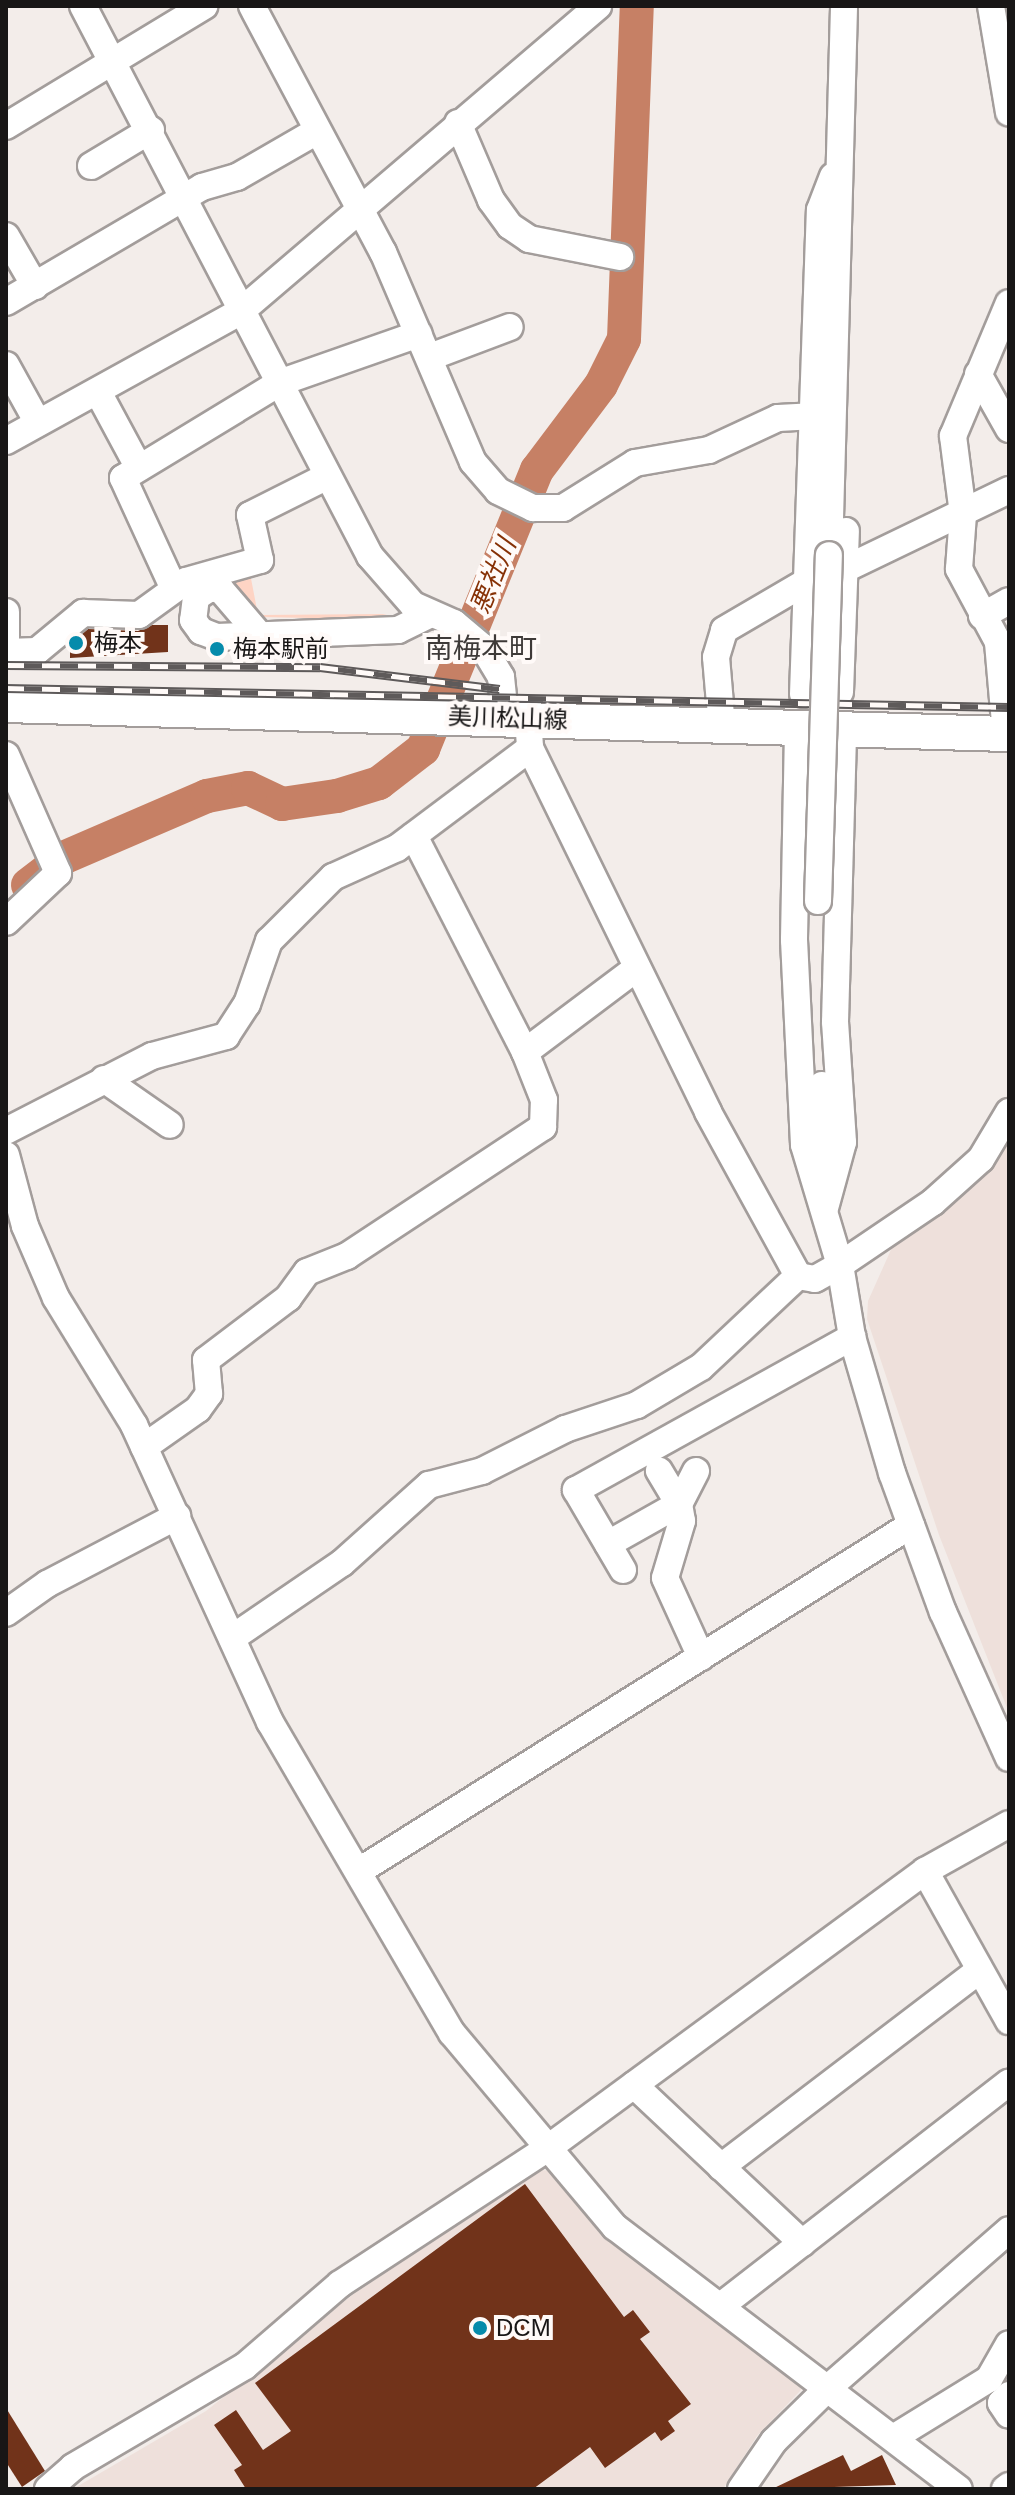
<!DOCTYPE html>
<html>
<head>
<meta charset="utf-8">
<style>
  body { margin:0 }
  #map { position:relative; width:1015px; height:2495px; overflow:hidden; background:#f3edea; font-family:Arial,"Noto Sans JP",sans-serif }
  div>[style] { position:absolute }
  .built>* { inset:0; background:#eee0db }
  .green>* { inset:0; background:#fed4c4 }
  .river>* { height:34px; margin:-17px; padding:0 17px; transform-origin:17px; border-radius:17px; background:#c68065 }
  .building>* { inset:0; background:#71331a }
  .roads { filter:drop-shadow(2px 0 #a39d9b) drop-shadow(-2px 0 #a39d9b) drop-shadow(0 2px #a39d9b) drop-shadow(0 -2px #a39d9b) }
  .minor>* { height:26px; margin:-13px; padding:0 13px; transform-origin:13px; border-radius:13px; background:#fff }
  .major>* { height:34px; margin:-17px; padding:0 17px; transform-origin:17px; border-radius:17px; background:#fff }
  .rail>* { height:9px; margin-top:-4.5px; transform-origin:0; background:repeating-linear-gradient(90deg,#fffaf8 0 18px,#5e5a5a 0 36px); box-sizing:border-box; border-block:2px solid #5e5a5a }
  .bridges { filter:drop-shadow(2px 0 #a39d9b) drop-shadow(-2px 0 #a39d9b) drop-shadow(0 2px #a39d9b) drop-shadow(0 -2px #a39d9b) }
  .minor-bridge>* { height:26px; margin:-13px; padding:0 13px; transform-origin:13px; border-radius:13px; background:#fff }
  .dots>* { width:22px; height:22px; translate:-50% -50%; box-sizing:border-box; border:4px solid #fffaf8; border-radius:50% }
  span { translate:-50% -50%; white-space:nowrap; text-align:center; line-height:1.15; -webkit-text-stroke:8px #fffaf8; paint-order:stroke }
  .poi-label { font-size:24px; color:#181616 }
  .left { translate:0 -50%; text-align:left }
  .street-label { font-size:24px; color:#181616 }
  .water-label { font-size:26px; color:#863106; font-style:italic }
  .quarter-label { font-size:28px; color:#3e3a38 }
  .frame { position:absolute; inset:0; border:8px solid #181616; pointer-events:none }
</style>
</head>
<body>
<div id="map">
  <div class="built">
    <div style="clip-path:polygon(1009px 1141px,1009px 1713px,939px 1535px,867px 1319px,868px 1301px,894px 1243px,969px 1187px)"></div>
    <div style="clip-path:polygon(540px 2170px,555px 2171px,617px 2247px,800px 2382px,801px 2390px,757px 2436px,723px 2489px,73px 2489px,206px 2411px,366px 2284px)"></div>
  </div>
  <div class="green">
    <div style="clip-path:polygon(249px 568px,258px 615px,387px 614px,365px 619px,259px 617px,228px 581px)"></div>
  </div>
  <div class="river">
    <div style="left:28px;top:885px;width:44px;rotate:-37.6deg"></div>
    <div style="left:63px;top:858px;width:157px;rotate:-23.3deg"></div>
    <div style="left:207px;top:796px;width:42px;rotate:-11deg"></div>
    <div style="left:248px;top:788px;width:38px;rotate:25deg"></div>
    <div style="left:282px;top:804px;width:56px;rotate:-8.3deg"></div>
    <div style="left:337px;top:796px;width:44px;rotate:-17.2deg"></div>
    <div style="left:379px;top:783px;width:56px;rotate:-37.7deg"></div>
    <div style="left:423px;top:749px;width:301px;rotate:-67.8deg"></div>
    <div style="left:537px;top:470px;width:106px;rotate:-53deg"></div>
    <div style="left:601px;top:385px;width:51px;rotate:-63.4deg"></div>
    <div style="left:624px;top:339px;width:333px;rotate:-87.8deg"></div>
  </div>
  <div class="building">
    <div style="clip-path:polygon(152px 625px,168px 625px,168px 652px,70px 658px,70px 644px,88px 629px,138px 631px)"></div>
    <div style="clip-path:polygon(525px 2184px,624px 2317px,633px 2310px,650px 2332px,640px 2339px,691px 2404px,668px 2421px,675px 2431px,661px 2441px,655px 2432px,605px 2468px,590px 2447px,533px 2489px,246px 2489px,234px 2470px,242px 2465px,214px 2425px,236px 2410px,263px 2450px,291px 2431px,255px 2383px)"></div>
    <div style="clip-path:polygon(6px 2408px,45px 2471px,22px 2487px,6px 2462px)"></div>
    <div style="clip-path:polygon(843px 2455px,851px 2471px,882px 2455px,896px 2485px,772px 2489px)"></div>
  </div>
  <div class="roads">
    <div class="minor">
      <div style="left:83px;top:6px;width:620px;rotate:62.44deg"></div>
      <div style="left:370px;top:556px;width:65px;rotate:48.7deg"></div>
      <div style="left:413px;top:605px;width:45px;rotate:23.7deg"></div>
      <div style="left:454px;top:623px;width:38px;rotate:40deg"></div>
      <div style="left:483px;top:647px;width:35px;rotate:59deg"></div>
      <div style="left:501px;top:677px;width:39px;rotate:84deg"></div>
      <div style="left:252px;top:6px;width:279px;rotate:62deg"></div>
      <div style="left:383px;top:252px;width:228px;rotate:66.8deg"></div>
      <div style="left:473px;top:462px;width:38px;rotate:49deg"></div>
      <div style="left:498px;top:491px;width:39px;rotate:26deg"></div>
      <div style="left:533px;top:508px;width:30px"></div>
      <div style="left:563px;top:508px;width:85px;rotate:-32deg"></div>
      <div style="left:635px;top:463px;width:75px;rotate:-10deg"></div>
      <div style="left:709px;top:450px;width:76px;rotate:-24.9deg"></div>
      <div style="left:778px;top:418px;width:33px;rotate:-3deg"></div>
      <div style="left:991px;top:6px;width:108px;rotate:80.4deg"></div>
      <div style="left:458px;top:123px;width:84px;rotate:66.8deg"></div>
      <div style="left:491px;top:200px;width:32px;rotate:54deg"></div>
      <div style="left:510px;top:226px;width:23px;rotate:34deg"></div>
      <div style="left:529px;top:239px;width:93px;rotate:11.2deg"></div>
      <div style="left:6px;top:126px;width:232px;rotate:-31.2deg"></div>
      <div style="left:91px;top:166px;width:70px;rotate:-31deg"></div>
      <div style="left:6px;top:236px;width:58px;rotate:59.9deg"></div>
      <div style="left:6px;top:302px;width:227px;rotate:-30.4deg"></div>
      <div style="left:202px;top:187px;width:36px;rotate:-16deg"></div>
      <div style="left:237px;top:177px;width:92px;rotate:-29.9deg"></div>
      <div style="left:430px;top:357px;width:85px;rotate:-20.6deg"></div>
      <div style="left:6px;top:365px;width:66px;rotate:61.1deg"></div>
      <div style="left:978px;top:374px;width:63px;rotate:60.6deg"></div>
      <div style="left:98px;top:392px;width:86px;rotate:61.7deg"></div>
      <div style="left:6px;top:441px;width:267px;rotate:-28.9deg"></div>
      <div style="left:240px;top:312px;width:471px;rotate:-40.5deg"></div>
      <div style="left:829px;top:555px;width:549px;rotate:-88.43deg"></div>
      <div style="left:174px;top:589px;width:122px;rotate:-114.7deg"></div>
      <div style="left:123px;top:478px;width:183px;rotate:-31.3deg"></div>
      <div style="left:279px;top:383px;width:148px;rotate:-19.3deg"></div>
      <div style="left:6px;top:612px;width:40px;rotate:90deg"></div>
      <div style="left:982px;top:616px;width:31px;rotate:-29deg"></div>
      <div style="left:257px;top:632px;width:55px;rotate:-130.6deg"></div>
      <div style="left:221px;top:590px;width:11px;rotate:-170deg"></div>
      <div style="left:210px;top:588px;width:17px;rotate:147deg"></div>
      <div style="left:196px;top:597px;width:23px;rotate:97deg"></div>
      <div style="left:193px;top:620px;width:14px;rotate:54deg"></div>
      <div style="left:201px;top:631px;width:17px;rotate:21deg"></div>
      <div style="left:217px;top:637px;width:181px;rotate:-2.2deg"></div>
      <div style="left:398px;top:630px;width:37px;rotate:-26deg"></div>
      <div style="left:6px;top:652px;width:31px;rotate:-2deg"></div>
      <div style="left:37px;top:651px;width:60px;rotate:-39.6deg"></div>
      <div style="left:83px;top:613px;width:56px;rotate:2deg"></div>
      <div style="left:139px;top:615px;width:58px;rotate:-35.9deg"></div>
      <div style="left:186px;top:581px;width:77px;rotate:-15.8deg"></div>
      <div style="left:260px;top:560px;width:46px;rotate:-102.5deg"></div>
      <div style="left:250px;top:515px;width:85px;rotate:-26.6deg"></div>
      <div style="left:840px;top:692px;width:161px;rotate:-87.9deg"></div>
      <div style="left:803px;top:694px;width:484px;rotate:-88deg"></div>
      <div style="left:820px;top:210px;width:36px;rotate:-69deg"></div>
      <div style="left:528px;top:718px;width:30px;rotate:86deg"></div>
      <div style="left:530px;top:748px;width:405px;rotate:63.9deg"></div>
      <div style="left:708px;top:1112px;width:187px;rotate:61.2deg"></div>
      <div style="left:798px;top:1276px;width:17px;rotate:10deg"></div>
      <div style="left:815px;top:1279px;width:29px;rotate:-29deg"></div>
      <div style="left:840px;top:1265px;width:112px;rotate:-34.1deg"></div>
      <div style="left:933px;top:1202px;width:64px;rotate:-41.9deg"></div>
      <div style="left:981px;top:1159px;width:55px;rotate:-59.2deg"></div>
      <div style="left:722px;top:727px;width:70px;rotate:-94.9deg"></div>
      <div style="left:716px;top:657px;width:28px;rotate:-73deg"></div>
      <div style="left:724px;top:630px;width:95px;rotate:-30.3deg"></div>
      <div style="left:806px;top:582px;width:41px;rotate:-18.4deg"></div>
      <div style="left:845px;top:569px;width:182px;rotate:-25.7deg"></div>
      <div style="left:798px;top:730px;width:210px;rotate:91.1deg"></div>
      <div style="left:794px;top:940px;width:205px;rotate:87.2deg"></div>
      <div style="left:804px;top:1145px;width:125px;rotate:73.3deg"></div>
      <div style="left:840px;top:1265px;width:73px;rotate:80.5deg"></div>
      <div style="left:852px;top:1337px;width:142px;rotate:73.6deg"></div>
      <div style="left:892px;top:1473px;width:148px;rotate:69.9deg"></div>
      <div style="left:943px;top:1612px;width:160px;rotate:65.7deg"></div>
      <div style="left:1006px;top:734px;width:92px;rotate:-95deg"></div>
      <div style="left:998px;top:642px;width:83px;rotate:-118.1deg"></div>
      <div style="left:959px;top:569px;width:55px;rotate:-85.8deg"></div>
      <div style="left:963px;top:514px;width:79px;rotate:-97.3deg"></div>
      <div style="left:953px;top:436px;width:144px;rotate:-67.2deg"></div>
      <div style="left:6px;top:755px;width:129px;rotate:66.2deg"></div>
      <div style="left:58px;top:873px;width:71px;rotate:136.7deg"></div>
      <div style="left:525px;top:1052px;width:140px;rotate:-36.9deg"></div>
      <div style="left:104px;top:1079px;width:80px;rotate:34.9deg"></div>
      <div style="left:822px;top:1085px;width:93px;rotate:88.8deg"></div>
      <div style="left:6px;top:1131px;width:164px;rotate:-27.2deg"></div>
      <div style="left:152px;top:1056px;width:77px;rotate:-15.1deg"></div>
      <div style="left:226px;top:1036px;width:38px;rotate:-57deg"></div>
      <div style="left:247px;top:1004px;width:67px;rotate:-70.8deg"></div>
      <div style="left:269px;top:941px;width:91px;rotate:-45deg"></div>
      <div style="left:333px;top:877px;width:70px;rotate:-24.4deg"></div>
      <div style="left:397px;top:848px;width:166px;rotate:-36.9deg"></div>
      <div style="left:6px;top:1155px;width:73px;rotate:75deg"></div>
      <div style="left:25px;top:1226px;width:78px;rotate:66.7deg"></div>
      <div style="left:56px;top:1298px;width:149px;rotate:58.4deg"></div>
      <div style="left:134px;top:1425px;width:327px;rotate:65.4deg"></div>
      <div style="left:270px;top:1722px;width:360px;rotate:59.7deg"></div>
      <div style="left:452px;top:2033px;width:253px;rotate:50deg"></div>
      <div style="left:615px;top:2227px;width:432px;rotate:37.3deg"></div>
      <div style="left:825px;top:1208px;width:68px;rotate:-74.7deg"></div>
      <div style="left:843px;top:1142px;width:120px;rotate:-93.8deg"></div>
      <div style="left:835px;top:1022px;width:291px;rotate:-88.4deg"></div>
      <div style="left:144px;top:1447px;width:66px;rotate:-35.1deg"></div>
      <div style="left:198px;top:1409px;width:19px;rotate:-54deg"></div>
      <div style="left:209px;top:1394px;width:34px;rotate:-95deg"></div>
      <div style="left:206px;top:1360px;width:103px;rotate:-37.1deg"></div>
      <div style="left:288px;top:1298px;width:32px;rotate:-54deg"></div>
      <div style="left:307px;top:1272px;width:43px;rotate:-21.8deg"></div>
      <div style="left:347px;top:1256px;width:235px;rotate:-33.4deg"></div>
      <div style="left:543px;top:1127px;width:27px;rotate:-88deg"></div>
      <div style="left:544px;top:1100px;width:52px;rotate:-111.6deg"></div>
      <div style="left:525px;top:1052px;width:243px;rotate:-117.2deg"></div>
      <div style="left:696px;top:1471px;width:37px;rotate:117deg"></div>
      <div style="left:679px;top:1504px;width:17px;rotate:80deg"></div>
      <div style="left:682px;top:1521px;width:59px;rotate:106.6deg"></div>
      <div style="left:665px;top:1578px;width:87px;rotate:65.5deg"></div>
      <div style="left:608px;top:1544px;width:81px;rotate:-29.4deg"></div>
      <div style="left:679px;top:1504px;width:39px;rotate:-121deg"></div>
      <div style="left:623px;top:1570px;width:93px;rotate:-120.4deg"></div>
      <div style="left:576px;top:1490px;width:316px;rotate:-29deg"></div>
      <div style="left:6px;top:1613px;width:50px;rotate:-35.3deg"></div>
      <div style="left:47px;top:1584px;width:147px;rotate:-27.6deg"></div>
      <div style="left:232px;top:1638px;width:133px;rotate:-34.3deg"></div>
      <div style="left:342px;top:1563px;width:117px;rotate:-41.9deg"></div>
      <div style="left:429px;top:1485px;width:55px;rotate:-14.8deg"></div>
      <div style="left:482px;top:1471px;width:93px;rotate:-26.8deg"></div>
      <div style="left:565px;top:1429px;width:76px;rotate:-18.4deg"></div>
      <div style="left:637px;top:1405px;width:74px;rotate:-30.7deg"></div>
      <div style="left:701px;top:1367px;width:133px;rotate:-43.2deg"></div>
      <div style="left:359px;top:1871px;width:651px;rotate:-32.08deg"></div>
      <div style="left:925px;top:1871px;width:172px;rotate:60.8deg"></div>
      <div style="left:634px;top:2085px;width:231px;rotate:43.2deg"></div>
      <div style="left:721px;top:2167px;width:325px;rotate:-37.3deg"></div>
      <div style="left:722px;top:2305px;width:363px;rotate:-37.8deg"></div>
      <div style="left:1009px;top:2395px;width:11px;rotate:135deg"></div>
      <div style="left:1001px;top:2403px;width:14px;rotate:56deg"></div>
      <div style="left:893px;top:2438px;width:113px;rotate:-31.6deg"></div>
      <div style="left:989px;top:2379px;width:40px;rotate:-60.3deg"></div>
      <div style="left:48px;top:2489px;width:33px;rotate:-41deg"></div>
      <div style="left:73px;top:2467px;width:199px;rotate:-30.4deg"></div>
      <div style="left:245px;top:2366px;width:125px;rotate:-40.8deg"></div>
      <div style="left:340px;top:2284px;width:249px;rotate:-33.2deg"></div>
      <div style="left:548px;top:2148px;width:468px;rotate:-36.3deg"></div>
      <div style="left:925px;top:1871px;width:96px;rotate:-29.2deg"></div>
      <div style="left:741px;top:2489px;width:58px;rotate:-55.5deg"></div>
      <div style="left:774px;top:2441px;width:76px;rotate:-44.5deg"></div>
      <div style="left:828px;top:2388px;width:240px;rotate:-41.1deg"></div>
      <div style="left:1005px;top:2489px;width:5px;rotate:-37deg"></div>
    </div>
    <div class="major">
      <div style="left:6px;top:705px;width:1003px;rotate:1.66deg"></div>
    </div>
  </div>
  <div class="rail">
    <div style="left:6px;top:665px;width:314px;rotate:0.4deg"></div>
    <div style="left:320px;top:667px;width:181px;rotate:7deg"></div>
    <div style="left:6px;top:688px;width:1003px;rotate:1.09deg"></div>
  </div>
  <div class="bridges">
    <div class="minor-bridge">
      <div style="left:818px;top:901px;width:346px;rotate:-88.2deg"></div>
    </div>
  </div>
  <div class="dots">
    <div style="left:76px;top:643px;background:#068bab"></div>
    <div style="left:217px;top:649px;background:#068bab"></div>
    <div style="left:480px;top:2328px;background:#068bab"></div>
  </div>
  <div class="poi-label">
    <span class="left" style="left:94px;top:643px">梅本</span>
    <span class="left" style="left:233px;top:649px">梅本駅前</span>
    <span class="left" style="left:496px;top:2328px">DCM</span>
  </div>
  <div class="street-label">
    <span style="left:508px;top:718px;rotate:2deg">美川松山線</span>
  </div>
  <div class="water-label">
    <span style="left:494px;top:576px;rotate:-68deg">悪社川</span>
  </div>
  <div class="quarter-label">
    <span style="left:481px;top:649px">南梅本町</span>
  </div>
  <div class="frame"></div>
</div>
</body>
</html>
